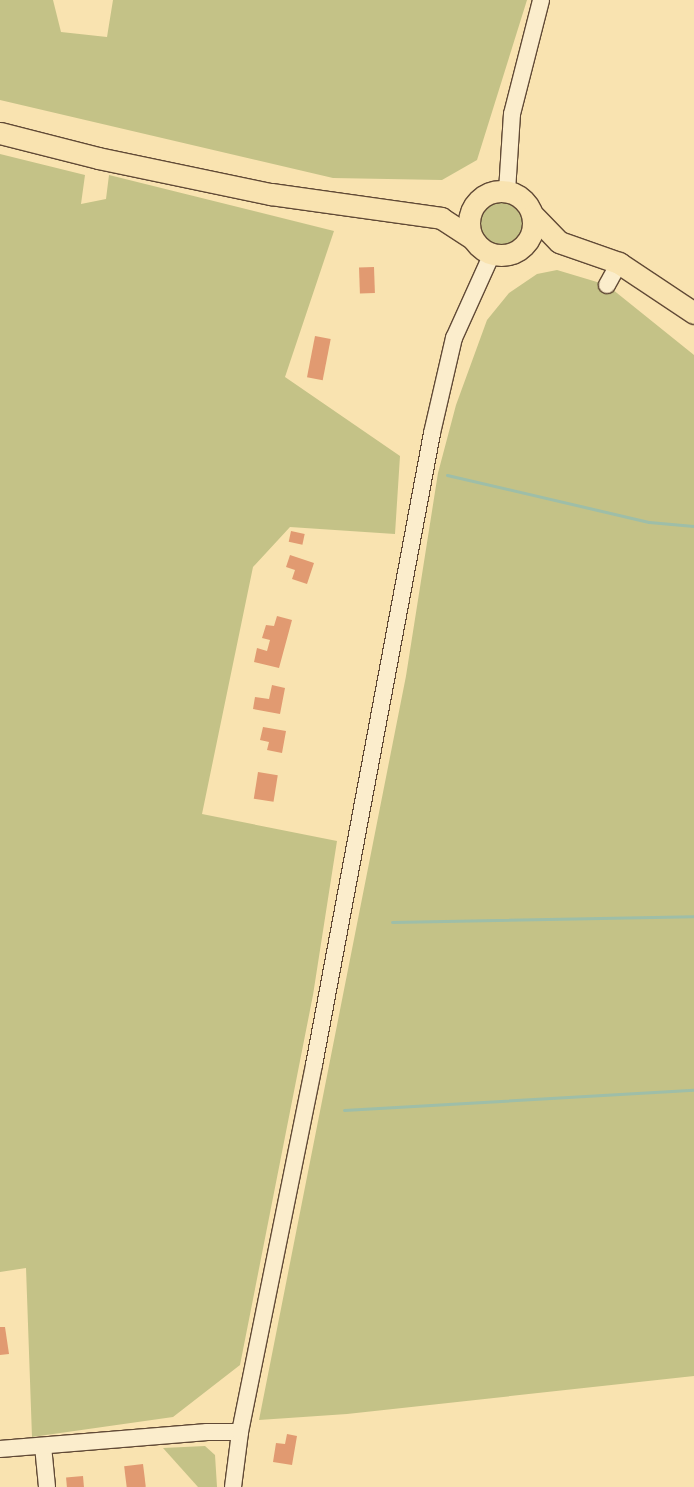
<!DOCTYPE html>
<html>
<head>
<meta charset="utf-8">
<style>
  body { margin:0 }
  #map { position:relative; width:694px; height:1487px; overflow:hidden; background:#f9e3b0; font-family:"EB Garamond",serif }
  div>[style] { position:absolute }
  .green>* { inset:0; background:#c4c287 }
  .round { border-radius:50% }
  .stream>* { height:3px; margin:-1.5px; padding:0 1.5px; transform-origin:1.5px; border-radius:1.5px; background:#9ebea8 }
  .building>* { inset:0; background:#e19a71; transform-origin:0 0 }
  .roads { filter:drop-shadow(1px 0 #614a36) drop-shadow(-1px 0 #614a36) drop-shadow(0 1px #614a36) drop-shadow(0 -1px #614a36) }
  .minor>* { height:16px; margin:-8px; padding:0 8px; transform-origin:8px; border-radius:8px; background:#fbedcc }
  .major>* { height:21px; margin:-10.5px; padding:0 10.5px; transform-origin:10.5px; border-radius:10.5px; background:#f9e3b0 }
  .major>.ring { margin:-10.5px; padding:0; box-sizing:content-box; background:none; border:21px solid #f9e3b0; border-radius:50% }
  span { translate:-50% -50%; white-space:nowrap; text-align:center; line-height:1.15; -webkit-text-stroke:4.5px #fbedcc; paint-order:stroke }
</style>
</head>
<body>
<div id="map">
  <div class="green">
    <div style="clip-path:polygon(0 0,53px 0,61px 32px,107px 37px,113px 0,527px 0,477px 160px,442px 180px,333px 178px,0 100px)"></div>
    <div style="clip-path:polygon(0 154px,85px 175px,81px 204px,106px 199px,109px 175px,334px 231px,285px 377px,400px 456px,395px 534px,290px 527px,253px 567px,202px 814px,337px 841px,313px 995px,240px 1365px,173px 1417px,32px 1437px,26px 1268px,0 1272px)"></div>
    <div class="round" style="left:475px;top:198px;width:52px;height:52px"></div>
    <div style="clip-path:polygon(557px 270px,607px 285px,694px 355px,694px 1376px,347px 1414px,259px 1420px,406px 676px,438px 473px,456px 405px,487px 320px,509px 293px,537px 274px)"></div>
    <div style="clip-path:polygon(205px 1446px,215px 1455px,217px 1487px,198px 1487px,163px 1448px)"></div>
  </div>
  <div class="stream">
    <div style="left:447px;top:475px;width:207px;rotate:13.1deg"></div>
    <div style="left:649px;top:522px;width:45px;rotate:5.1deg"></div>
    <div style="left:392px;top:922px;width:302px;rotate:-1.1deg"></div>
    <div style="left:344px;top:1110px;width:351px;rotate:-3.3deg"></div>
  </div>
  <div class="building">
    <div style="left:374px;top:267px;width:26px;height:15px;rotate:88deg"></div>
    <div style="left:315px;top:336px;width:16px;height:42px;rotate:11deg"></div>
    <div style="left:291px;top:531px;width:14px;height:11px;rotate:12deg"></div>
    <div style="clip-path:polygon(290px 555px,314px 563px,307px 584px,292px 579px,295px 570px,286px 567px)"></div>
    <div style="clip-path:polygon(277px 616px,292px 620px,279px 668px,254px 662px,257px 648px,267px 651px,270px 640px,262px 638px,266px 625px,274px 626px)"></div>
    <div style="clip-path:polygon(272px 685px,285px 688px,280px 714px,253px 709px,255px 697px,269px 699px)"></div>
    <div style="clip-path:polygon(263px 727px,286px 731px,282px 753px,267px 750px,269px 742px,260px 740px)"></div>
    <div style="left:258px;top:772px;width:20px;height:27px;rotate:9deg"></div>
    <div style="clip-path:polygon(0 1327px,5px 1327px,9px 1354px,0 1355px)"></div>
    <div style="clip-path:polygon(287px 1434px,297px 1436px,292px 1465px,273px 1462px,276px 1443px,285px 1444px)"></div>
    <div style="left:143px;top:1464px;width:23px;height:19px;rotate:83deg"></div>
    <div style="left:83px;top:1476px;width:11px;height:17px;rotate:85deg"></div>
  </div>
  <div class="roads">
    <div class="minor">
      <div style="left:507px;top:191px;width:77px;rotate:-86.3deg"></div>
      <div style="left:512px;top:114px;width:118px;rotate:-75.7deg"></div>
      <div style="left:607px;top:285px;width:25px;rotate:-61deg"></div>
      <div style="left:43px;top:1446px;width:41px;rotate:84.4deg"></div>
      <div style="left:0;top:1449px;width:208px;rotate:-4.7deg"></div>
      <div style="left:207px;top:1432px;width:33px"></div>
      <div style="left:233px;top:1487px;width:55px;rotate:-82.7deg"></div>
      <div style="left:240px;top:1432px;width:374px;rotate:-78.6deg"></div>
      <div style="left:314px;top:1065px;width:643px;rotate:-79.42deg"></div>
      <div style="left:432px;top:433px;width:98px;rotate:-77deg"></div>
      <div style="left:454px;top:338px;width:92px;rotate:-65.7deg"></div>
    </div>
    <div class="major">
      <div style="left:0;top:133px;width:101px;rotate:14.3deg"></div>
      <div style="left:98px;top:158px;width:177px;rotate:11.8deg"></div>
      <div style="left:271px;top:194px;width:172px;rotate:8deg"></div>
      <div style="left:441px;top:218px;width:38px;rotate:33deg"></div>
      <div class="ring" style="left:469px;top:191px;width:43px;height:43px"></div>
      <div style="left:533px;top:215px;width:37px;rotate:46deg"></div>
      <div style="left:559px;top:242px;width:64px;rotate:19.3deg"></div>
      <div style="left:619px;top:263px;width:90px;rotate:33.7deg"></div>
    </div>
  </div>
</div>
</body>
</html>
